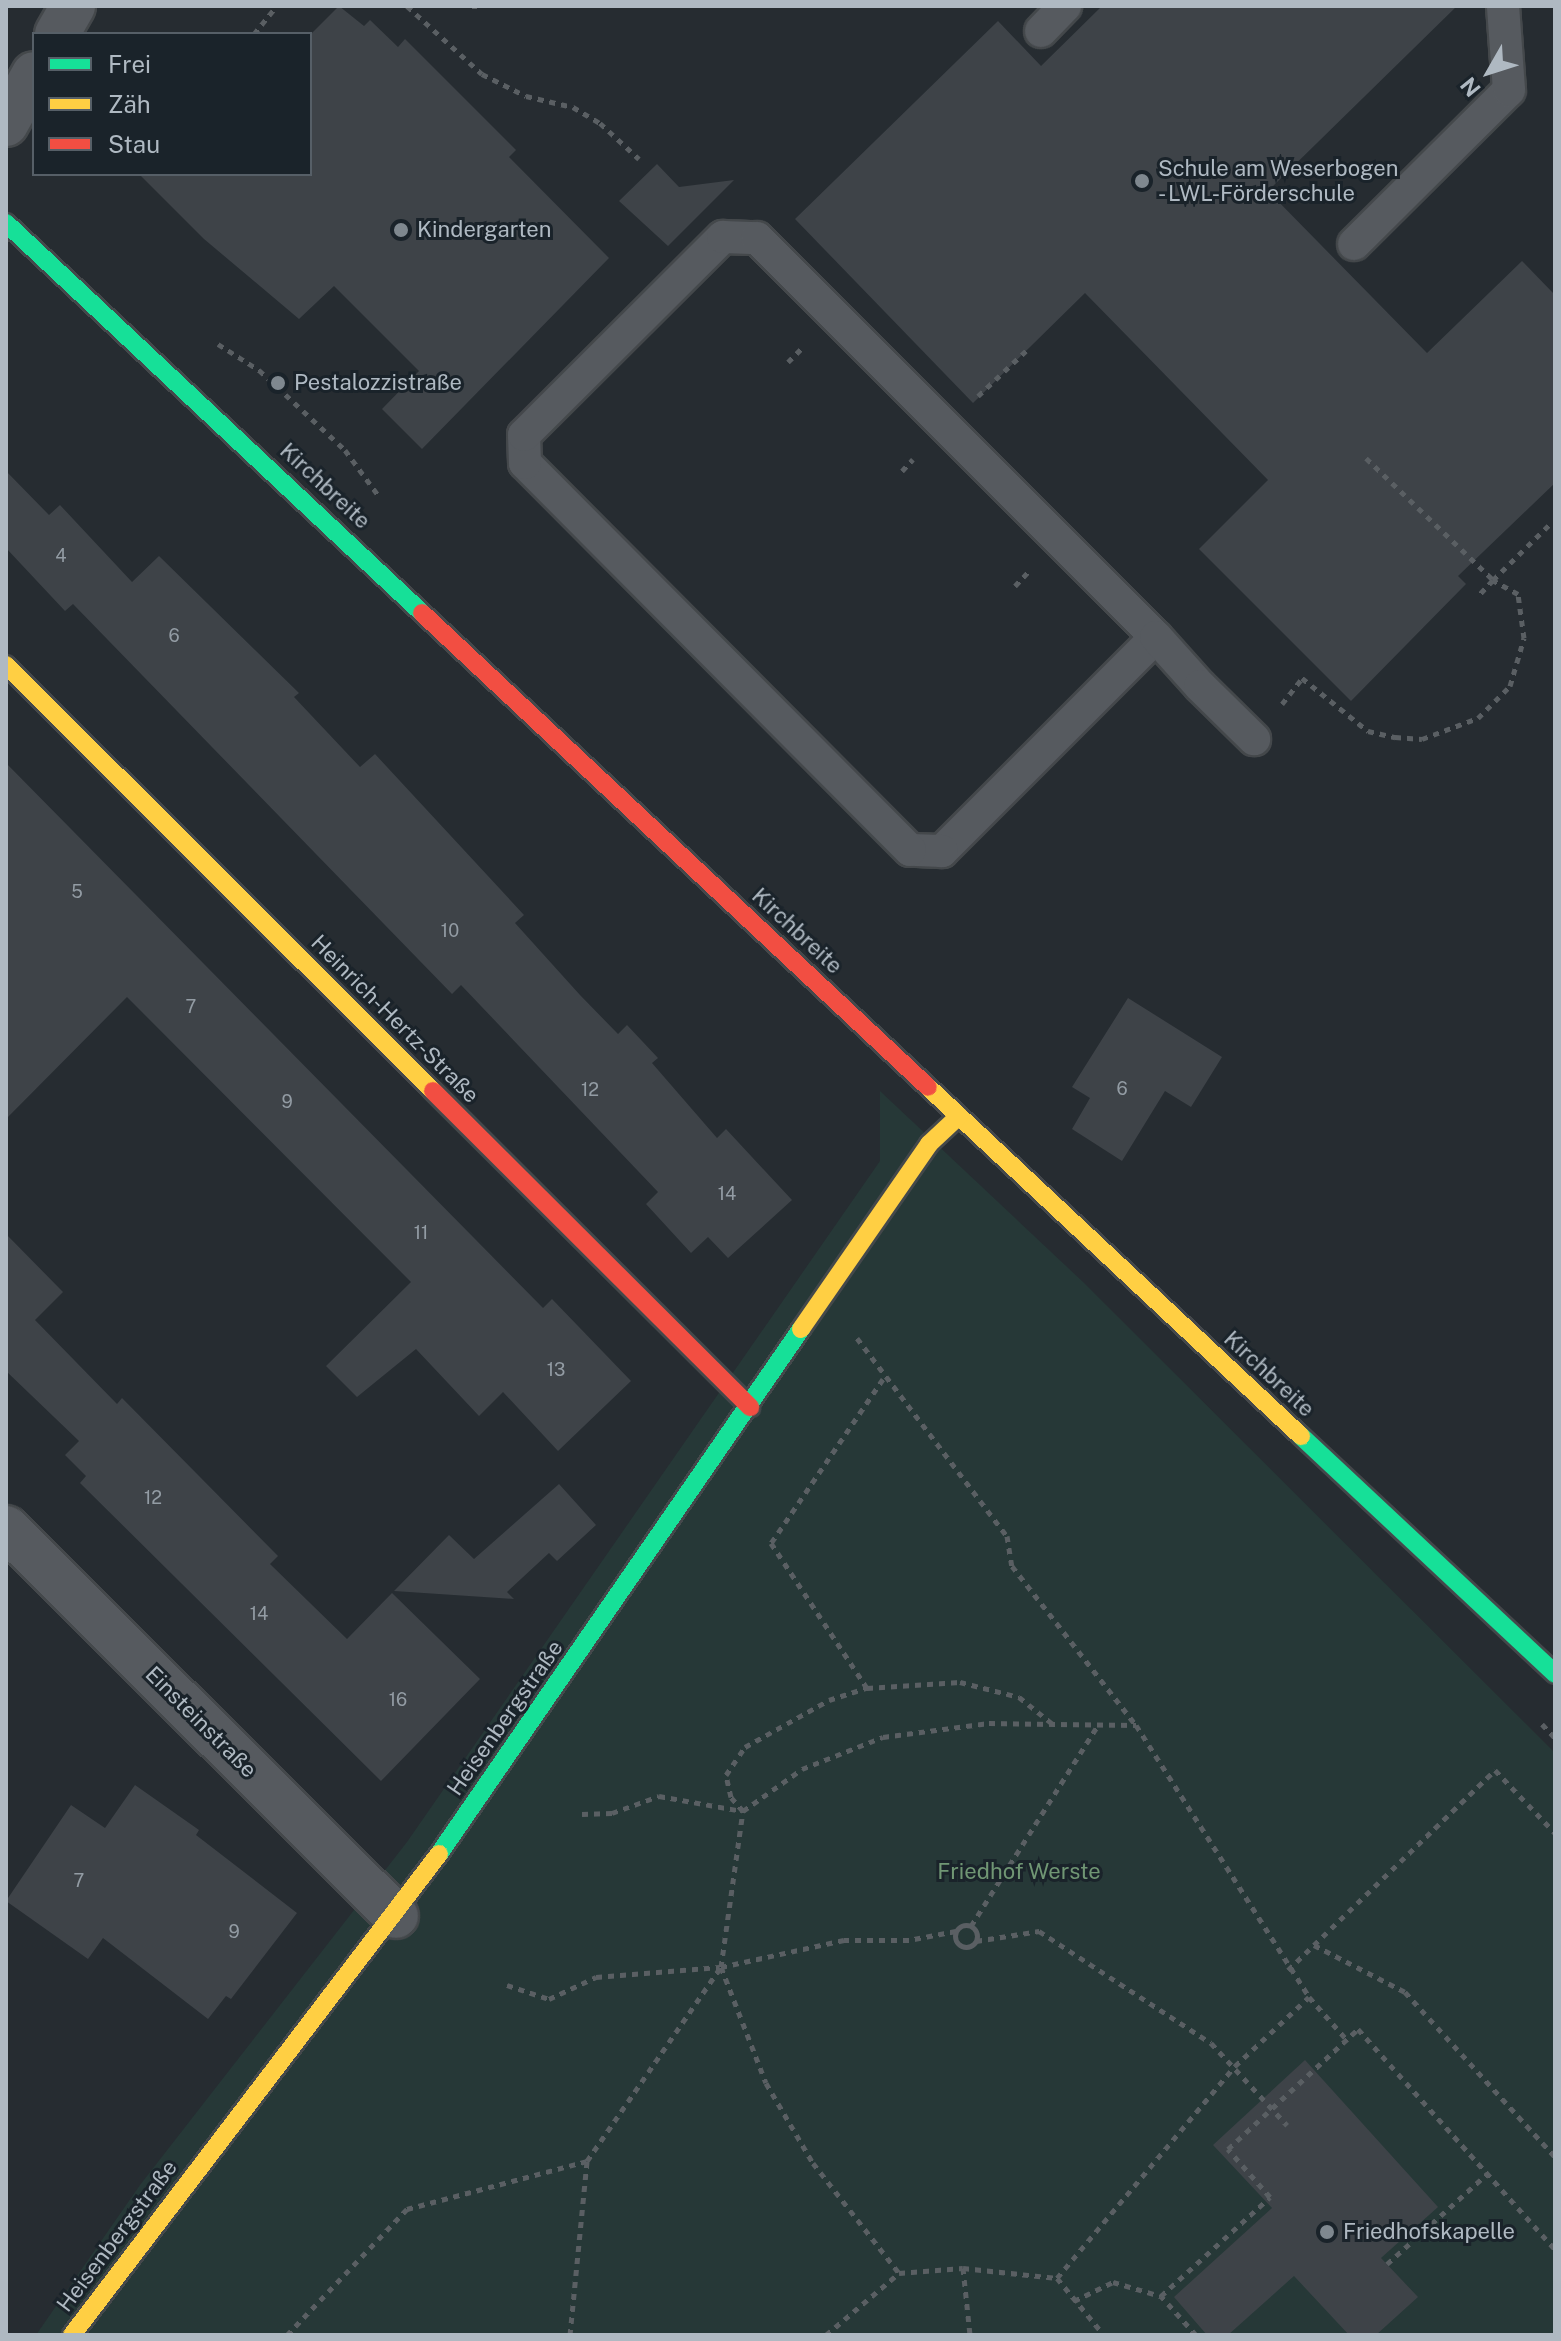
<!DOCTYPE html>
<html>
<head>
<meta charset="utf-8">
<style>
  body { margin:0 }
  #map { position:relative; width:1561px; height:2341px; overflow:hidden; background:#262c31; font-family:"Public Sans",sans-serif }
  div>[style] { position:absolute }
  .green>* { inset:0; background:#263837 }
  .building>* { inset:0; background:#3e4348 }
  .path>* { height:5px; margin-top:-2.5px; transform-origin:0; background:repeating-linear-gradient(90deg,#5a5f63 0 6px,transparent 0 12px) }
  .path>.ring { margin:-2.5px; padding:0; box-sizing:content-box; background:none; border:5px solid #5a5f63; border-radius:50% }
  .roads { filter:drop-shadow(2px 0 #44484b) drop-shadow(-2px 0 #44484b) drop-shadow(0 2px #44484b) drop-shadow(0 -2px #44484b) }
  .lane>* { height:32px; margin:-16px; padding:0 16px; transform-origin:16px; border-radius:16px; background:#565a5f }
  .street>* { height:44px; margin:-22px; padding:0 22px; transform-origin:22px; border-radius:22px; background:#565a5f }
  .fast>* { height:18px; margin:-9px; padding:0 9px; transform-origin:9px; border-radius:9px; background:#16e098 }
  .slow>* { height:18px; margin:-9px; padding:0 9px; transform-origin:9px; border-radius:9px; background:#ffcf43 }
  .jam>* { height:18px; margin:-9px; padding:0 9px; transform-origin:9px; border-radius:9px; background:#f24e42 }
  .dots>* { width:22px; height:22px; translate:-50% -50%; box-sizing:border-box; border:4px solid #1a232a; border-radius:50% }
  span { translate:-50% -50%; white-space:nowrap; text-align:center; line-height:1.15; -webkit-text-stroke:6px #1a232a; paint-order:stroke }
  .number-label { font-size:18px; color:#939ca4 }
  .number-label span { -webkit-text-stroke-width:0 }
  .poi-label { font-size:22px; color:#afb9c2 }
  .left { translate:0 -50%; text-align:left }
  .street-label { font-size:22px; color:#afb9c2 }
  .park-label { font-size:22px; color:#709674 }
  .frame { position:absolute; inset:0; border:8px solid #afb9c2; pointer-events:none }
  .legend { position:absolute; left:32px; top:32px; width:280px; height:144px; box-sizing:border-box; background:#1a232a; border:2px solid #565f67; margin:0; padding:10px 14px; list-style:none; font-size:24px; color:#afb9c2 }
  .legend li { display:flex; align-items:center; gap:16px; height:40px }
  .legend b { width:40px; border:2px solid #565f67 }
  .north { position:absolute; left:1449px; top:32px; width:80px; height:80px; -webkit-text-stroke:6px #1a232a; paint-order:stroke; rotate:231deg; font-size:22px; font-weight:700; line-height:32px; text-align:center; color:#afb9c2 }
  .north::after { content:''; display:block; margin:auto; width:28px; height:36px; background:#afb9c2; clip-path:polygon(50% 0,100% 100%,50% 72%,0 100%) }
</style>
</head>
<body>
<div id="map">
  <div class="green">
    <div style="clip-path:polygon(880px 1091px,1082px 1281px,1555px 1753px,1555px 2335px,36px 2335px,140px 2185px,407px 1842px,880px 1161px)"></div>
  </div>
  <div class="building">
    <div style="clip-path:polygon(339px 6px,364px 26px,370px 20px,398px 47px,405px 39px,516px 150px,509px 157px,609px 258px,422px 449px,382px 409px,419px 371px,334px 286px,299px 319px,204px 239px,139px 174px,310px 174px,310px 35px)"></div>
    <div style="clip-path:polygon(1102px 6px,1457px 6px,1268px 191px,1427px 353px,1522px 261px,1555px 295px,1555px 483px,1458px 576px,1466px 584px,1351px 701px,1199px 549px,1268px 480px,1085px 293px,973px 403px,795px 219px,998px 21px,1041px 66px)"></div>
    <div style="clip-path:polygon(657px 164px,679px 187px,734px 180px,668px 246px,619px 201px)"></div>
    <div style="clip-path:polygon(6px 471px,49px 515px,60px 505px,132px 582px,159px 556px,299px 693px,294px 697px,360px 767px,375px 754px,524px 915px,515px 923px,580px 995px,618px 1034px,627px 1025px,658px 1058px,652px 1063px,717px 1138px,726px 1129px,792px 1200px,728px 1258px,708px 1237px,691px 1253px,646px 1204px,658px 1192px,461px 985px,452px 994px,73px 604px,65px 611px,6px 548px)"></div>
    <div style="clip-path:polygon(6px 763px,543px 1308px,552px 1299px,631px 1381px,558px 1451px,503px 1392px,479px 1416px,416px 1349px,357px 1397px,326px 1366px,411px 1282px,127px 997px,6px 1119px)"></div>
    <div style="clip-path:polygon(1128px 998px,1222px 1057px,1191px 1107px,1165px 1091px,1122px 1161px,1072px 1129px,1090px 1098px,1072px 1087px)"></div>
    <div style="clip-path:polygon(6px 1234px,63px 1292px,35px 1320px,117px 1404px,122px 1398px,278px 1556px,270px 1564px,347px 1639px,392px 1593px,480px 1679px,381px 1781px,80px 1483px,86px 1476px,65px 1455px,79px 1441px,6px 1371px)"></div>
    <div style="clip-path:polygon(559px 1484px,596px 1525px,557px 1561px,549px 1553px,507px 1592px,514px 1599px,394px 1591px,449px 1535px,474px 1559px)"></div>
    <div style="clip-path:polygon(135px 1785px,199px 1830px,196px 1835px,297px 1913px,231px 1999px,226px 1996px,208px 2019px,103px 1938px,88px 1959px,6px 1901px,71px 1805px,105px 1828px)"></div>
    <div style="clip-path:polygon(1305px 2060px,1438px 2207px,1381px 2258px,1418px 2297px,1376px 2335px,1349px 2335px,1294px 2276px,1228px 2335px,1207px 2335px,1174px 2297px,1272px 2208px,1213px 2145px)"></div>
  </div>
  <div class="path">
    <div style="left:407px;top:6px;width:101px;rotate:42.2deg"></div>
    <div style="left:482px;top:74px;width:49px;rotate:26.6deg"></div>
    <div style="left:526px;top:96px;width:48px;rotate:13.2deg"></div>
    <div style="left:573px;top:107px;width:31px;rotate:31deg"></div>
    <div style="left:600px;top:123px;width:53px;rotate:42.7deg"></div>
    <div style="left:472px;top:6px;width:5px"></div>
    <div style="left:254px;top:34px;width:36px;rotate:-51deg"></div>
    <div style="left:218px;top:344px;width:49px;rotate:32.4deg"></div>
    <div style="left:259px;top:370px;width:117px;rotate:42.9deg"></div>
    <div style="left:345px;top:450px;width:56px;rotate:53.7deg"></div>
    <div style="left:788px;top:362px;width:20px;rotate:-45deg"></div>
    <div style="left:978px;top:396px;width:70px;rotate:-43.3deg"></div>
    <div style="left:1366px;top:458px;width:176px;rotate:43.8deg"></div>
    <div style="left:1493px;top:580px;width:23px;rotate:133deg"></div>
    <div style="left:902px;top:471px;width:16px;rotate:-47deg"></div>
    <div style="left:1015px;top:586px;width:19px;rotate:-47deg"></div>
    <div style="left:1282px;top:704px;width:33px;rotate:-52deg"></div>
    <div style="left:1302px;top:678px;width:85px;rotate:38.8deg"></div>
    <div style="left:1368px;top:731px;width:28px;rotate:13deg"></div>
    <div style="left:1395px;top:737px;width:27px;rotate:4deg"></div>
    <div style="left:1422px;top:739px;width:60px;rotate:-20.6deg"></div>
    <div style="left:1478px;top:718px;width:45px;rotate:-45deg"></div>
    <div style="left:1510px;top:686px;width:50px;rotate:-73.7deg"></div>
    <div style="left:1524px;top:638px;width:44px;rotate:-97.8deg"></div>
    <div style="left:1518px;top:594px;width:29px;rotate:-151deg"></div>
    <div style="left:1493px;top:580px;width:81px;rotate:-44.5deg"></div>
    <div style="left:857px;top:1338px;width:248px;rotate:52.9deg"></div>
    <div style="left:1007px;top:1536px;width:30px;rotate:81deg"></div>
    <div style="left:1012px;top:1566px;width:202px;rotate:52.1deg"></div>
    <div style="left:1136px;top:1725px;width:322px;rotate:57.5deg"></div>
    <div style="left:883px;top:1379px;width:199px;rotate:124.3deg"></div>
    <div style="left:771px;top:1543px;width:174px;rotate:56.5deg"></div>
    <div style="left:867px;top:1688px;width:93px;rotate:-3.7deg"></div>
    <div style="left:960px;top:1682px;width:61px;rotate:14.3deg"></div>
    <div style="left:1019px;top:1697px;width:45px;rotate:38.7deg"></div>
    <div style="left:1542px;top:1724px;width:19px;rotate:47deg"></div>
    <div style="left:743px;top:1811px;width:18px;rotate:-131deg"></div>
    <div style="left:731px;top:1797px;width:23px;rotate:-103deg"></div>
    <div style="left:726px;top:1775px;width:34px;rotate:-56deg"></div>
    <div style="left:745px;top:1747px;width:96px;rotate:-29.2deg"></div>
    <div style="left:829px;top:1700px;width:40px;rotate:-18deg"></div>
    <div style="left:582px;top:1814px;width:30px;rotate:-2deg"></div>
    <div style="left:612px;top:1813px;width:50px;rotate:-19.9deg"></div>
    <div style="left:659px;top:1796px;width:84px;rotate:10.2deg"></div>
    <div class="ring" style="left:955px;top:1925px;width:17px;height:17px"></div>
    <div style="left:971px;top:1926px;width:238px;rotate:-57.7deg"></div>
    <div style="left:956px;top:1931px;width:48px;rotate:169.2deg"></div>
    <div style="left:909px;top:1940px;width:65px;rotate:180deg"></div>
    <div style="left:844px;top:1940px;width:126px;rotate:167.6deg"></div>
    <div style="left:721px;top:1967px;width:124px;rotate:68.8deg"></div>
    <div style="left:766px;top:2083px;width:93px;rotate:59.6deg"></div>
    <div style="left:813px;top:2163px;width:140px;rotate:52deg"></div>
    <div style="left:899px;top:2273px;width:64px;rotate:-4.5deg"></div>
    <div style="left:963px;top:2268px;width:95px;rotate:6.1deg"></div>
    <div style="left:1057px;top:2278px;width:277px;rotate:-50deg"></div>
    <div style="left:1235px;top:2066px;width:101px;rotate:-43deg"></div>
    <div style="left:1309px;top:1997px;width:57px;rotate:48.5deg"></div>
    <div style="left:976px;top:1941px;width:64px;rotate:-9deg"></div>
    <div style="left:1039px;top:1931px;width:205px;rotate:33.1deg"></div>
    <div style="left:1211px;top:2043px;width:112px;rotate:47.2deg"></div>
    <div style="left:1314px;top:1945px;width:102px;rotate:27.3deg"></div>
    <div style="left:1405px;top:1992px;width:223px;rotate:47.7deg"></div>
    <div style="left:1288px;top:1970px;width:288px;rotate:-44deg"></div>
    <div style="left:1495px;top:1770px;width:87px;rotate:46.4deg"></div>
    <div style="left:507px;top:1985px;width:44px;rotate:18.4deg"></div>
    <div style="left:549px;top:1999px;width:52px;rotate:-25.1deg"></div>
    <div style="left:596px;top:1977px;width:124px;rotate:-4.6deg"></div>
    <div style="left:1387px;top:2264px;width:135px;rotate:-42deg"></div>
    <div style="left:963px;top:2268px;width:67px;rotate:84deg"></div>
    <div style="left:1057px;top:2278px;width:74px;rotate:50.5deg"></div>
    <div style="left:1074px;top:2301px;width:43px;rotate:-26deg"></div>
    <div style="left:1113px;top:2282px;width:50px;rotate:16.3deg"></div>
    <div style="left:287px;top:2335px;width:174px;rotate:-46.4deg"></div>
    <div style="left:407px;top:2209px;width:186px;rotate:-14.9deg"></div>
    <div style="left:587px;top:2161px;width:236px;rotate:-55.4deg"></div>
    <div style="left:721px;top:1967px;width:158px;rotate:-82deg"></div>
    <div style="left:743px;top:1811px;width:72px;rotate:-35.4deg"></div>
    <div style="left:802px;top:1769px;width:87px;rotate:-21.6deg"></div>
    <div style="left:883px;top:1737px;width:107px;rotate:-7.5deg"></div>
    <div style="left:989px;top:1723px;width:147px;rotate:0.8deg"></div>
    <div style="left:570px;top:2335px;width:175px;rotate:-84.4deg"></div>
    <div style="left:826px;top:2335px;width:96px;rotate:-40.3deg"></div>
    <div style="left:1196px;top:2335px;width:52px;rotate:-131.9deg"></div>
    <div style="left:1161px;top:2296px;width:147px;rotate:-42.2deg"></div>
    <div style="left:1270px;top:2197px;width:64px;rotate:-131.2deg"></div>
    <div style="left:1228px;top:2149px;width:177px;rotate:-42.7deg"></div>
    <div style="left:1358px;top:2029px;width:295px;rotate:48.2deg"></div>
  </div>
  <div class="roads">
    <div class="lane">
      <div style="left:1041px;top:31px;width:35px;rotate:-46deg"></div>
      <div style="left:1354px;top:244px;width:218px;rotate:-44.8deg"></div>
      <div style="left:1509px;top:90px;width:84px;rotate:-94.1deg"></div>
      <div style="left:1156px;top:637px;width:303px;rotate:135deg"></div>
      <div style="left:942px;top:851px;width:32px;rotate:-178deg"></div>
      <div style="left:910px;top:850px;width:546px;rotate:-134.85deg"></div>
      <div style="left:525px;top:463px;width:28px;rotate:-92deg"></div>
      <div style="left:524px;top:435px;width:281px;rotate:-44.9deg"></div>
      <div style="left:723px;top:237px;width:34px;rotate:2deg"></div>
      <div style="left:757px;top:238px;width:564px;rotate:45deg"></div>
      <div style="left:1156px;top:637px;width:66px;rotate:48.1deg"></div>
      <div style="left:1200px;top:686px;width:76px;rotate:44.5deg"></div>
    </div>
    <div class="street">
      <div style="left:57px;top:34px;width:32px;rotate:-60deg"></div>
      <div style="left:6px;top:124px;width:57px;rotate:-60.8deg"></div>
      <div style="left:6px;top:1528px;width:550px;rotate:44.85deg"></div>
    </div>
    <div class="fast">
      <div style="left:6px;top:223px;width:570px;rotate:43.15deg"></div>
      <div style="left:1301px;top:1436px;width:348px;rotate:43.1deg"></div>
      <div style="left:439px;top:1854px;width:638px;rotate:-55.41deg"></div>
    </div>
    <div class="slow">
      <div style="left:6px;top:665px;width:603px;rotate:44.93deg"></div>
      <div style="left:928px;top:1087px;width:511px;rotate:43.1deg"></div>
      <div style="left:801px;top:1329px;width:225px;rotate:-55.3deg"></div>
      <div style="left:929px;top:1144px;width:41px;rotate:-43deg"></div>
      <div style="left:72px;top:2335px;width:605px;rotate:-52.66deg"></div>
    </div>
    <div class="jam">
      <div style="left:422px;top:613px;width:693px;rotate:43.13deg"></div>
      <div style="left:433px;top:1091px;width:448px;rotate:44.9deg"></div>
    </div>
  </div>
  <div class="dots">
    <div style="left:1142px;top:181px;background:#7f888f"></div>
    <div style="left:401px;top:230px;background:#7f888f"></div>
    <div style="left:278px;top:383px;background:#7f888f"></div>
    <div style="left:1327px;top:2232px;background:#7f888f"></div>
  </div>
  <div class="number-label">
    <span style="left:61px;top:556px">4</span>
    <span style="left:174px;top:636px">6</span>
    <span style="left:77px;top:892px">5</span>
    <span style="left:450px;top:931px">10</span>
    <span style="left:191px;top:1007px">7</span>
    <span style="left:1122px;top:1089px">6</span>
    <span style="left:590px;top:1090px">12</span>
    <span style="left:287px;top:1102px">9</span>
    <span style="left:727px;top:1194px">14</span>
    <span style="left:421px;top:1233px">11</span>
    <span style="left:556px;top:1370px">13</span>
    <span style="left:153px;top:1498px">12</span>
    <span style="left:259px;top:1614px">14</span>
    <span style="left:398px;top:1700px">16</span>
    <span style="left:79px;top:1881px">7</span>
    <span style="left:234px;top:1932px">9</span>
  </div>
  <div class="poi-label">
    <span class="left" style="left:1158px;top:181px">Schule am Weserbogen<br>- LWL-Förderschule</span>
    <span class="left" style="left:417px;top:230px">Kindergarten</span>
    <span class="left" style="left:294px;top:383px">Pestalozzistraße</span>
    <span class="left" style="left:1343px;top:2232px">Friedhofskapelle</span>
  </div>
  <div class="street-label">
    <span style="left:325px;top:486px;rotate:43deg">Kirchbreite</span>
    <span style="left:797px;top:931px;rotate:43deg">Kirchbreite</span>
    <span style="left:395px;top:1019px;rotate:45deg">Heinrich-Hertz-Straße</span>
    <span style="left:1269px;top:1374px;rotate:43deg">Kirchbreite</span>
    <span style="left:505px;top:1718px;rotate:-55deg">Heisenbergstraße</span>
    <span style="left:201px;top:1722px;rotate:45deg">Einsteinstraße</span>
    <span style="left:117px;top:2236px;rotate:-53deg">Heisenbergstraße</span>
  </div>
  <div class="park-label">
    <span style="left:1019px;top:1872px">Friedhof Werste</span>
  </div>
  <div class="frame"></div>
  <ul class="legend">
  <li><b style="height:10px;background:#16e098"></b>Frei</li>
  <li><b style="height:10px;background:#ffcf43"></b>Zäh</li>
  <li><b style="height:10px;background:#f24e42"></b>Stau</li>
  </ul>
  <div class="north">N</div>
</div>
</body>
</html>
